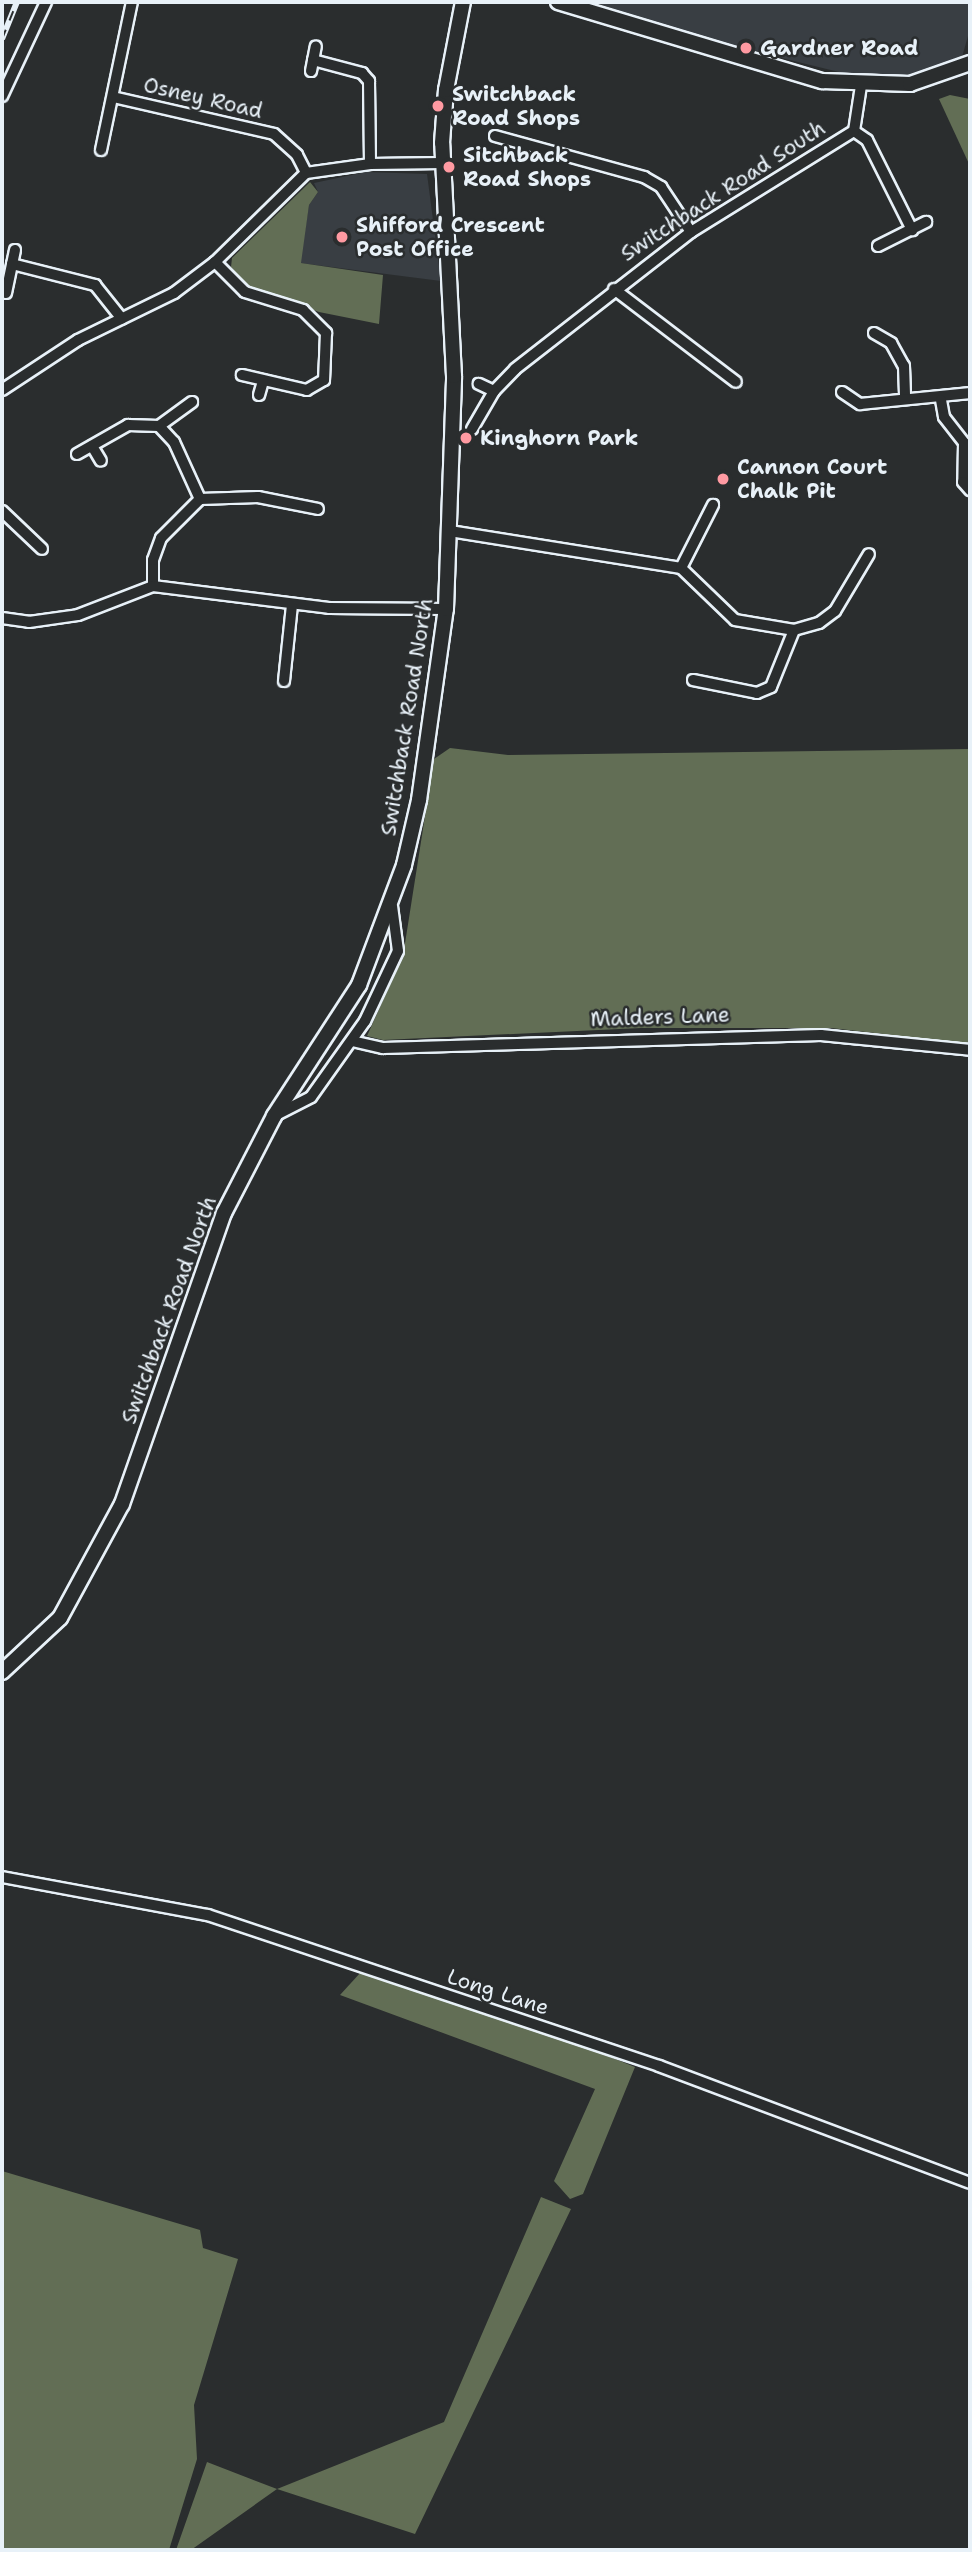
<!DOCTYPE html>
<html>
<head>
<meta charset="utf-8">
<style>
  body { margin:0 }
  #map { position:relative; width:972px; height:2552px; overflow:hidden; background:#2a2d2e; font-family:"Shantell Sans",sans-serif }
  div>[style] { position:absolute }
  .built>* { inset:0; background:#393e43 }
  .green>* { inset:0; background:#626e55 }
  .roads { filter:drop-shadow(2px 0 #e8f1f8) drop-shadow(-2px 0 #e8f1f8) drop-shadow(0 2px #e8f1f8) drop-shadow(0 -2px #e8f1f8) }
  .street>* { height:10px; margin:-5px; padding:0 5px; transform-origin:5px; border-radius:5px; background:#2a2d2e }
  .secondary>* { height:14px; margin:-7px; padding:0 7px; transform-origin:7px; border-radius:7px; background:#2a2d2e }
  .rail>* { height:6px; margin-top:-3px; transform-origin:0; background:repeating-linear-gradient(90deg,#2a2d2e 0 10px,#e8f1f8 0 20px); box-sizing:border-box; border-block:2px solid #e8f1f8 }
  .dots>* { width:19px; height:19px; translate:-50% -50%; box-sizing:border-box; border:4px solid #2a2d2e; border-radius:50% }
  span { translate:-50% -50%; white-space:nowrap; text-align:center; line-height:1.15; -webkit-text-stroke:5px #2a2d2e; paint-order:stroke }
  .poi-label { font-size:21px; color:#e8f1f8; font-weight:700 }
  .left { translate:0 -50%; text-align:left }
  .street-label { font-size:21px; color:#e8f1f8 }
  .frame { position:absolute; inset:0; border:4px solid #e8f1f8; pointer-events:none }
</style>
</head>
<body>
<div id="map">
  <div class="built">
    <div style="clip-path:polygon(592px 2px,970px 2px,970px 29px,962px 57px,937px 70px,876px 81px,724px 44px)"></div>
    <div style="clip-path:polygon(366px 172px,427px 174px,441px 281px,300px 263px,309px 205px,318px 192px,314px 183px)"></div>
  </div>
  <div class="green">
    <div style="clip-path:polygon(950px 95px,970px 99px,970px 166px,939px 99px)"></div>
    <div style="clip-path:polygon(310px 182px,318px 192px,309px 205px,301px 263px,383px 275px,379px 324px,319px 312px,246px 285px,231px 267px,232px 258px)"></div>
    <div style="clip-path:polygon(450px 748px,508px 755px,970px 749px,970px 1044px,831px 1028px,641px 1028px,383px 1040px,367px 1036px,403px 956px,434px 759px)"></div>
    <div style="clip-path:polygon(361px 1972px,551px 2033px,635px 2067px,583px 2194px,570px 2199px,554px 2181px,595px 2089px,340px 1995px)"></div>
    <div style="clip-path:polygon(2px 2171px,200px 2230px,203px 2248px,238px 2259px,194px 2405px,197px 2459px,169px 2550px,2px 2550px)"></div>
    <div style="clip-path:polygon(541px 2197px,571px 2209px,415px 2534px,277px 2489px,191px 2550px,176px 2550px,207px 2462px,277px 2489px,444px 2422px)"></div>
  </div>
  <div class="roads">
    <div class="street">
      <div style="left:313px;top:60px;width:51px;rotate:14.9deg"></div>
      <div style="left:362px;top:73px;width:11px;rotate:49deg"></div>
      <div style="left:369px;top:81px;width:83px;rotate:89.3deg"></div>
      <div style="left:311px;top:71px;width:25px;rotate:-79deg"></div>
      <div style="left:2px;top:96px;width:104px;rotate:-64.9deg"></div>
      <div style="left:113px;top:97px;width:165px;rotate:12.9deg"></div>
      <div style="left:274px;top:134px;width:31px;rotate:42deg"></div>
      <div style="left:297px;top:155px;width:20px;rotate:63deg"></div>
      <div style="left:854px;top:131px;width:16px;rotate:35deg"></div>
      <div style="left:867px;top:140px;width:101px;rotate:63.4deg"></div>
      <div style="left:495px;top:136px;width:155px;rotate:15.4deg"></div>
      <div style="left:644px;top:177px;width:20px;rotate:30deg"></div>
      <div style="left:661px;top:187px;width:54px;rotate:56.3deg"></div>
      <div style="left:101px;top:150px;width:151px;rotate:-78.2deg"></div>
      <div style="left:878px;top:246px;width:54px;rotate:-26.6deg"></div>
      <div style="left:215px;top:262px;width:42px;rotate:45deg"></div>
      <div style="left:245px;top:292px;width:61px;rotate:17.2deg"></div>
      <div style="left:303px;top:310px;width:33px;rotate:45deg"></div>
      <div style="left:326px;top:333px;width:47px;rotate:92.4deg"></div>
      <div style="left:324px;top:380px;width:20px;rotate:150deg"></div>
      <div style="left:307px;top:390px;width:67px;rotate:-167deg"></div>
      <div style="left:12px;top:264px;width:86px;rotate:14.2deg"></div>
      <div style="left:95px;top:285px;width:43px;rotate:51.5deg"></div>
      <div style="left:614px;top:289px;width:153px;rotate:37.3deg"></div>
      <div style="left:6px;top:293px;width:44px;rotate:-78.2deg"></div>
      <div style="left:874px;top:333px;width:20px;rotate:30deg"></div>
      <div style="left:891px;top:343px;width:26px;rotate:61deg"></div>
      <div style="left:904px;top:366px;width:30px;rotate:88deg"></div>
      <div style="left:2px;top:390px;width:91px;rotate:-33.3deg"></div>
      <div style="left:78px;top:340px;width:107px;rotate:-26.1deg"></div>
      <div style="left:174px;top:293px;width:51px;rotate:-37.1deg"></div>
      <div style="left:215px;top:262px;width:127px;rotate:-44.4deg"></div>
      <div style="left:306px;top:173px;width:65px;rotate:-8deg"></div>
      <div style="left:370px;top:164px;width:72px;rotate:-0.8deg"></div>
      <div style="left:494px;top:391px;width:30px;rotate:-46deg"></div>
      <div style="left:515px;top:369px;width:223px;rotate:-37.9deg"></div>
      <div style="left:691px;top:232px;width:192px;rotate:-31.8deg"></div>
      <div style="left:854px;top:131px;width:46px;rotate:-81.2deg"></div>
      <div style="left:842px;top:392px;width:22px;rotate:34deg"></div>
      <div style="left:860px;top:404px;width:111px;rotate:-5.7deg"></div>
      <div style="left:259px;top:395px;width:15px;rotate:-74deg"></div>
      <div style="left:941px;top:400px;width:17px;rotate:80deg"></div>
      <div style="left:944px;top:417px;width:33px;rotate:52deg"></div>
      <div style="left:964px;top:443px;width:39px;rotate:91deg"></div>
      <div style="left:963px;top:482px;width:11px;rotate:49deg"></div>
      <div style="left:159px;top:426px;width:22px;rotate:47deg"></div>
      <div style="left:174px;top:442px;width:63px;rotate:65.5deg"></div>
      <div style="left:472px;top:429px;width:44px;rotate:-59.9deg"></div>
      <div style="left:494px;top:391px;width:17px;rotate:-155deg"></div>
      <div style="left:92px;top:446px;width:17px;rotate:59deg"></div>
      <div style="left:77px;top:454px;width:59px;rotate:-29.6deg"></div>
      <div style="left:128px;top:425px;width:31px;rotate:2deg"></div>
      <div style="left:159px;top:426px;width:41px;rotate:-36deg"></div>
      <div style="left:2px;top:511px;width:55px;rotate:43.5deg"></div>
      <div style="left:450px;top:531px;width:234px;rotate:9.1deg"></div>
      <div style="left:681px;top:568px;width:75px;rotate:43.9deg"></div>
      <div style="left:735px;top:620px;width:60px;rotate:9.6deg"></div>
      <div style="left:681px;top:568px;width:71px;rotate:-63.1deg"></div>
      <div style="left:153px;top:586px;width:26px;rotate:-90deg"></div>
      <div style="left:153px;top:560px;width:23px;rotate:-70deg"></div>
      <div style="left:161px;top:538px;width:55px;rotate:-45deg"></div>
      <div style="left:200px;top:499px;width:58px;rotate:-2deg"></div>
      <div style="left:258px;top:497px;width:61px;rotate:11.3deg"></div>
      <div style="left:2px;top:618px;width:27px;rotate:8deg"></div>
      <div style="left:29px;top:622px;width:49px;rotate:-8.1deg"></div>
      <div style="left:78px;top:615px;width:80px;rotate:-21.1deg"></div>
      <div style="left:153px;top:586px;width:177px;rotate:7.1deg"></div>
      <div style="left:329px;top:608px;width:117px;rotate:0.5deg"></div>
      <div style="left:693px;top:680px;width:65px;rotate:11.5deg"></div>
      <div style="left:757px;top:693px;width:15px;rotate:-23deg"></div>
      <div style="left:771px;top:687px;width:61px;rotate:-68deg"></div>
      <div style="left:794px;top:630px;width:26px;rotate:-16deg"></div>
      <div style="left:819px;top:623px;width:20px;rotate:-37deg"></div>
      <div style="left:835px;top:611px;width:66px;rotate:-59.2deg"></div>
      <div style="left:284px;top:681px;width:76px;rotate:-84deg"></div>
      <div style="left:352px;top:1041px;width:32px;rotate:13deg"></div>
      <div style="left:383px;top:1048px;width:438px;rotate:-1.7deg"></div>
      <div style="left:821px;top:1035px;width:150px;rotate:5.7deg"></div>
      <div style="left:276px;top:1115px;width:39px;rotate:-27deg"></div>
      <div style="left:311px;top:1097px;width:93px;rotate:-54.6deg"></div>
      <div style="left:365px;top:1021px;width:77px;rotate:-64.8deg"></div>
      <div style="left:398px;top:951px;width:45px;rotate:-97.6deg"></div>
      <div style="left:2px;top:1877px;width:209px;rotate:10.5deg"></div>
      <div style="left:208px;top:1915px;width:476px;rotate:18.5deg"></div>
      <div style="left:659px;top:2066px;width:332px;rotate:20.6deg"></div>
    </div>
    <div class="secondary">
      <div style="left:558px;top:2px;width:276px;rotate:16.7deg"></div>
      <div style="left:822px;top:81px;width:88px;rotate:2deg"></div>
      <div style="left:910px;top:84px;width:64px;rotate:-19.3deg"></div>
      <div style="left:2px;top:1672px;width:79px;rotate:-43deg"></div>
      <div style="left:60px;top:1618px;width:130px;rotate:-61.5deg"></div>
      <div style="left:122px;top:1504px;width:308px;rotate:-70.7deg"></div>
      <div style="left:224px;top:1213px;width:109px;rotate:-62.7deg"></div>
      <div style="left:274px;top:1116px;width:156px;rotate:-57deg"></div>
      <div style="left:359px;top:985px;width:128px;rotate:-69.4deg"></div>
      <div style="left:404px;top:865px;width:67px;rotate:-77deg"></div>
      <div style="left:419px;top:800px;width:193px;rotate:-82deg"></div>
      <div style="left:446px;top:609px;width:233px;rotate:-88deg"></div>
      <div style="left:454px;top:376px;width:233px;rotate:-92.9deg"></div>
      <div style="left:442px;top:143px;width:53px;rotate:-85.7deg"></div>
      <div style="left:446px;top:90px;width:90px;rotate:-79.1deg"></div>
    </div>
  </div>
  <div class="rail">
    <div style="left:2px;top:39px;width:40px;rotate:-68deg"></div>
  </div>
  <div class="dots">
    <div style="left:746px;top:48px;background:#ff9aa2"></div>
    <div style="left:438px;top:106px;background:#ff9aa2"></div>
    <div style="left:449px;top:167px;background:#ff9aa2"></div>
    <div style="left:342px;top:237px;background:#ff9aa2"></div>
    <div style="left:466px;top:438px;background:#ff9aa2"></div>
    <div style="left:723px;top:479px;background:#ff9aa2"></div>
  </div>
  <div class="poi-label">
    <span class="left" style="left:760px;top:48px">Gardner Road</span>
    <span class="left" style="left:452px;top:106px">Switchback<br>Road Shops</span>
    <span class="left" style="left:463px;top:167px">Sitchback<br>Road Shops</span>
    <span class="left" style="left:356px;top:237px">Shifford Crescent<br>Post Office</span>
    <span class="left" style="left:480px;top:438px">Kinghorn Park</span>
    <span class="left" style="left:737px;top:479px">Cannon Court<br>Chalk Pit</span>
  </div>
  <div class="street-label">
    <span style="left:203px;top:98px;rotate:13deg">Osney Road</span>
    <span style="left:723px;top:191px;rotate:-33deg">Switchback Road South</span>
    <span style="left:407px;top:717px;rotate:-81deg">Switchback Road North</span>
    <span style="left:660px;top:1017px;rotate:-2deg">Malders Lane</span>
    <span style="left:169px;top:1310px;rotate:-70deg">Switchback Road North</span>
    <span style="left:498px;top:1992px;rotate:18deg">Long Lane</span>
  </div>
  <div class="frame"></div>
</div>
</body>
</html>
